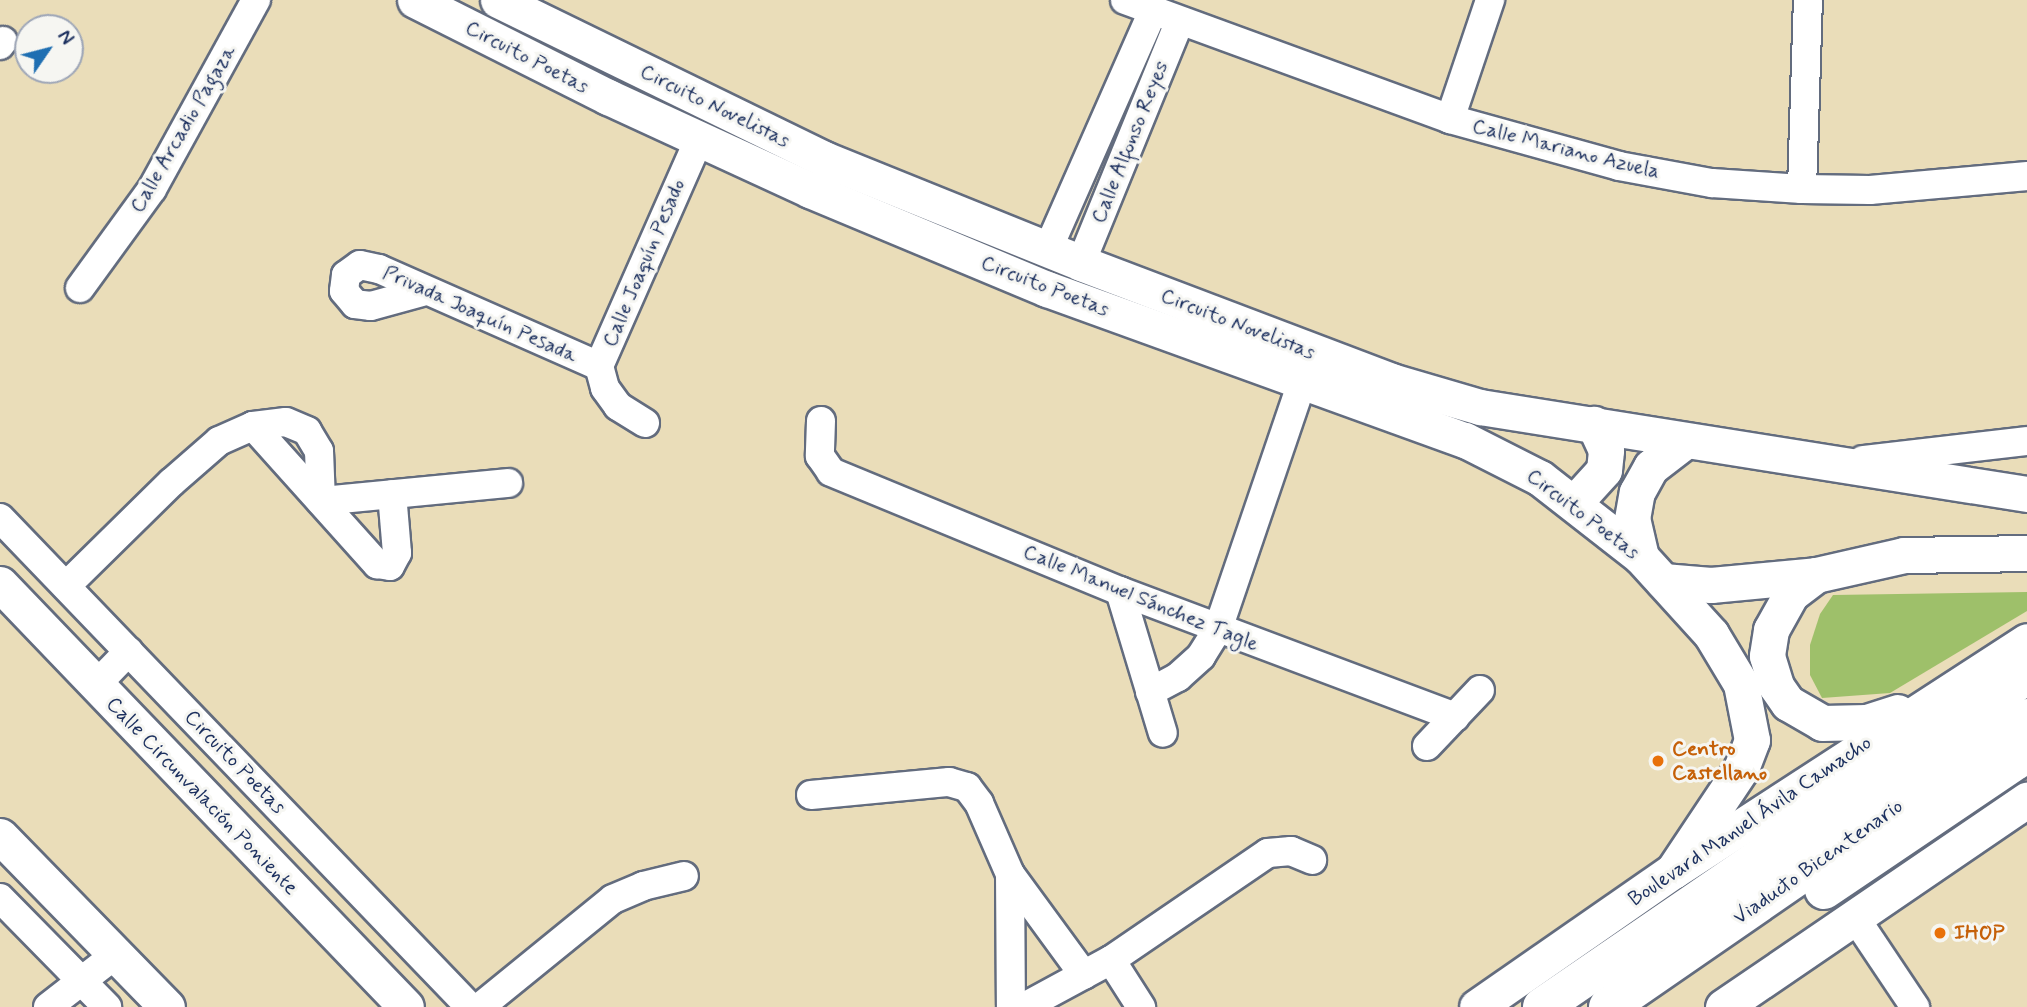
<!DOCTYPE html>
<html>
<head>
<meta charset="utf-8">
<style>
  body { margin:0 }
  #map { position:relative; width:2027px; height:1007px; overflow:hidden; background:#eaddb9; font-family:Mynerve,sans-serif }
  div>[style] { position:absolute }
  .green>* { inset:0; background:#9ec06a }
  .roads { filter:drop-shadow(2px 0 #636c7e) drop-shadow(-2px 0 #636c7e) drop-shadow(0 2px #636c7e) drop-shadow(0 -2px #636c7e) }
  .minor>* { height:28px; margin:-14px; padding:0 14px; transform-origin:14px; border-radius:14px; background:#fff }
  .major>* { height:35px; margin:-17.5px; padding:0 17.5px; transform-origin:17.5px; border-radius:17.5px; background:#fff }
  .highway>* { height:38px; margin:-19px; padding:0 19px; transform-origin:19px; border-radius:19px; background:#fff }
  .dots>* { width:19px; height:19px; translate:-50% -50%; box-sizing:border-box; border:4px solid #f6f6f2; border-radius:50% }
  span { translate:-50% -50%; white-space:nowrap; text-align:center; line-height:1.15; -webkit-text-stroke:6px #f6f6f2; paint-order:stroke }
  .street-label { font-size:21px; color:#1b2f5e }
  .food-label { font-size:21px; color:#c56008; font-weight:700 }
  .left { translate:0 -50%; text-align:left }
  .north { position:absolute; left:14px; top:14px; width:70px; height:70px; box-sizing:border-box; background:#f6f6f2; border:2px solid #9ea6b7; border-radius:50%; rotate:55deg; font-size:19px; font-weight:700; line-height:28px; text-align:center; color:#1b2f5e }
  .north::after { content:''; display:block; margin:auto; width:24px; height:32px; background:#1f6fb2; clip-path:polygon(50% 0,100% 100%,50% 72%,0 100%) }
</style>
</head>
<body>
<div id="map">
  <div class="green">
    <div style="clip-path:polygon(2027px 592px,2027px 611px,1890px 693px,1822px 698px,1810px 675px,1810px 645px,1820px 614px,1833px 595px)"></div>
  </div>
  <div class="roads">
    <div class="minor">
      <div style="left:1125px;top:0;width:346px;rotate:20.1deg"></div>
      <div style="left:1450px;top:119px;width:175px;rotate:15.5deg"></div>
      <div style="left:1619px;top:166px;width:95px;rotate:10.4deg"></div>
      <div style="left:1712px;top:183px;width:90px;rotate:3.8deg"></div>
      <div style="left:1802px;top:189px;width:68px;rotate:0.8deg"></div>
      <div style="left:1870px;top:190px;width:158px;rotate:-5.1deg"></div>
      <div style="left:0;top:45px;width:5px;rotate:-53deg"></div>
      <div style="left:1450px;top:119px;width:126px;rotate:-71.4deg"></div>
      <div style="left:1802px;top:189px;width:189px;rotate:-88.2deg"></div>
      <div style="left:1048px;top:249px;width:260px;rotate:-66.2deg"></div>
      <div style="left:1081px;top:263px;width:261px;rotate:-67.8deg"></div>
      <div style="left:80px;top:288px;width:122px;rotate:-54deg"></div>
      <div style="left:152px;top:189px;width:216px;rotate:-61.2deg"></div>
      <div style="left:422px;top:292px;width:53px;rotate:164.6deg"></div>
      <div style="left:371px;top:306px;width:16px;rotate:-173deg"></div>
      <div style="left:355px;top:304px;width:17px;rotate:-130deg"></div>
      <div style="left:344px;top:291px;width:16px;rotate:-83deg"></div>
      <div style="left:346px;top:275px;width:17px;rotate:-36deg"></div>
      <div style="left:360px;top:265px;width:19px;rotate:12deg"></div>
      <div style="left:379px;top:269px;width:240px;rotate:23.8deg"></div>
      <div style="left:821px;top:421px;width:35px;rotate:92deg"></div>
      <div style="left:820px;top:456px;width:19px;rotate:55deg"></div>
      <div style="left:831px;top:472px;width:313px;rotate:22.4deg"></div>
      <div style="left:1120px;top:591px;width:358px;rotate:20.6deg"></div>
      <div style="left:645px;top:423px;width:32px;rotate:-148deg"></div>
      <div style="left:618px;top:406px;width:22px;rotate:-126deg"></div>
      <div style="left:605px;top:388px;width:23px;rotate:-105deg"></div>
      <div style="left:599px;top:366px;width:248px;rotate:-66.2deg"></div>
      <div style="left:253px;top:426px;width:186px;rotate:48.1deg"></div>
      <div style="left:377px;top:564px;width:13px;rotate:9deg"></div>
      <div style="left:390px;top:566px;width:15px;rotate:-62deg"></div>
      <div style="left:397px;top:553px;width:59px;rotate:-94.8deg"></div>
      <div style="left:1863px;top:460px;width:165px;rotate:-6.6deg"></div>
      <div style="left:0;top:518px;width:678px;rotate:46.14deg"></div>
      <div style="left:66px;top:586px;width:148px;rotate:-44.5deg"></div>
      <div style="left:172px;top:482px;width:62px;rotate:-41.1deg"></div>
      <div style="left:219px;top:441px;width:37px;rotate:-24deg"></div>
      <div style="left:253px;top:426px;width:33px;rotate:-7deg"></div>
      <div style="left:286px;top:422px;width:23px;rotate:23deg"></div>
      <div style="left:307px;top:431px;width:23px;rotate:59deg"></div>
      <div style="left:319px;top:451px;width:50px;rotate:87.7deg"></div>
      <div style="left:321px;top:501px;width:188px;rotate:-5.5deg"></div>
      <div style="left:1120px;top:591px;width:148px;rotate:73.2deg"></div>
      <div style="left:96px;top:685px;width:47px;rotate:-45.9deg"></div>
      <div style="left:1150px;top:692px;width:32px;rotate:-28deg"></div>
      <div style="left:1178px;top:677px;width:31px;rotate:-42deg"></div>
      <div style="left:1201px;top:656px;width:32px;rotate:-58deg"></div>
      <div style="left:1218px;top:629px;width:261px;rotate:-71.2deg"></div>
      <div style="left:1427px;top:746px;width:77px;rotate:-46.6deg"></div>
      <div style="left:811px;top:795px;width:139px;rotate:-5.4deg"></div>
      <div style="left:949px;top:782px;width:19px;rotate:16deg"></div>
      <div style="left:967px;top:787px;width:20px;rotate:53deg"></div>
      <div style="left:979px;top:803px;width:77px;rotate:66.4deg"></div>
      <div style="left:1010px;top:874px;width:133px;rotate:89.6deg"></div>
      <div style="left:1010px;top:874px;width:125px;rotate:53.8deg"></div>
      <div style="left:0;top:898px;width:153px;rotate:45.5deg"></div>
      <div style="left:1854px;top:916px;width:110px;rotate:56.2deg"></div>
      <div style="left:1111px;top:960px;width:56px;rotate:57.4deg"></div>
      <div style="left:48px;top:1007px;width:85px;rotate:-37.8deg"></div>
      <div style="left:480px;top:1007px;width:171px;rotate:-39.1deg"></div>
      <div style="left:613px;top:899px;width:33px;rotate:-23deg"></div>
      <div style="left:643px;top:886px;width:42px;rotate:-13.7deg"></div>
      <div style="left:1024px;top:1007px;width:99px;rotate:-28.4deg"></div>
      <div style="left:1111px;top:960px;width:190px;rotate:-34.3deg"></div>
      <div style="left:1268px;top:853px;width:23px;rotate:-5deg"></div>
      <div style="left:1291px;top:851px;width:23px;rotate:23deg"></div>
    </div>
    <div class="major">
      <div style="left:415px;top:0;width:216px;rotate:26.7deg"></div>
      <div style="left:608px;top:97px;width:222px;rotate:24.7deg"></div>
      <div style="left:810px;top:190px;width:257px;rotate:22.7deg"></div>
      <div style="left:1047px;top:289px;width:444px;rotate:19.9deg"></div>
      <div style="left:1465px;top:440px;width:84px;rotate:26.9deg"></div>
      <div style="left:1540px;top:478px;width:128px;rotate:38deg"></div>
      <div style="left:1641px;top:557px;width:104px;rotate:47.7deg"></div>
      <div style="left:1711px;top:634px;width:58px;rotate:59deg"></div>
      <div style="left:1741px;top:684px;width:57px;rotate:78.9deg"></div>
      <div style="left:1752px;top:740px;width:31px;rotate:111deg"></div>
      <div style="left:1741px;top:769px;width:123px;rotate:123.7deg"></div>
      <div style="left:498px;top:0;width:363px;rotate:26deg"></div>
      <div style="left:824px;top:159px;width:277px;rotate:22deg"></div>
      <div style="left:1081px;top:263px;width:332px;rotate:20.8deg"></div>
      <div style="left:1391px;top:381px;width:93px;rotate:16.3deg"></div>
      <div style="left:1480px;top:407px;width:554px;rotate:9.04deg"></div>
      <div style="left:1575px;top:502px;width:43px;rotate:-47.8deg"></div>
      <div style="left:1604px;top:470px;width:20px;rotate:-84deg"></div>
      <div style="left:1606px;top:450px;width:29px;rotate:-115deg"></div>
      <div style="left:1641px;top:557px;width:39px;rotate:-103deg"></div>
      <div style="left:1632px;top:519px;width:27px;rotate:-80deg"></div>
      <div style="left:1637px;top:492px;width:29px;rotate:-61deg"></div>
      <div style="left:1651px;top:467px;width:43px;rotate:-37.4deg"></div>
      <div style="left:1816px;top:575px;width:31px;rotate:143deg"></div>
      <div style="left:1791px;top:594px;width:41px;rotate:119.1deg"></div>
      <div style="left:1771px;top:630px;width:26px;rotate:99deg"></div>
      <div style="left:1767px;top:656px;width:31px;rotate:73deg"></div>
      <div style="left:1776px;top:686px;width:21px;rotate:55deg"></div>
      <div style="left:1788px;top:703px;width:39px;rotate:30deg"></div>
      <div style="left:1822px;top:723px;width:45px;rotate:-1.3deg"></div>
      <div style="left:1867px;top:722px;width:32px;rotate:-18deg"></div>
      <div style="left:1663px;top:581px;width:48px;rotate:4.8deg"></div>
      <div style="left:1711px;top:585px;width:105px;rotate:-5.4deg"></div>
      <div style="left:1816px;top:575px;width:90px;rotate:-12.8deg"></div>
      <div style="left:1904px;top:555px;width:123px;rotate:-0.9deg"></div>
      <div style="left:0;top:584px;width:586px;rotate:46.17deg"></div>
      <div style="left:0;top:836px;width:239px;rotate:45.7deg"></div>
      <div style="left:1477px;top:1007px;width:239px;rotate:-34.8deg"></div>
      <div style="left:1673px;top:871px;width:422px;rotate:-33deg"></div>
      <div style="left:1723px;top:1007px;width:368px;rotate:-34.3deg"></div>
    </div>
    <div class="highway">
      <div style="left:1824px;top:890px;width:245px;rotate:-34deg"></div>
      <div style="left:1542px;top:1007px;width:588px;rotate:-34.39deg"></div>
      <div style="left:1608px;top:1007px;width:509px;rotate:-34.6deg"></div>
    </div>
  </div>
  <div class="dots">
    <div style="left:1658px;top:761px;background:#e8710a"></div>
    <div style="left:1940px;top:933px;background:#e8710a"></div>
  </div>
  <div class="street-label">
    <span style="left:527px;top:57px;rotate:27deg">Circuito Poetas</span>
    <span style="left:715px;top:106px;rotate:26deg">Circuito Novelistas</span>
    <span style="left:183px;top:129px;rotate:-60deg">Calle Arcadio Pagaza</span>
    <span style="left:1130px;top:142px;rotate:-68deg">Calle Alfonso Reyes</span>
    <span style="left:1566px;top:149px;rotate:14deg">Calle Mariano Azuela</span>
    <span style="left:644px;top:263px;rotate:-67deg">Calle Joaquín Pesado</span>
    <span style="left:1045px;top:286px;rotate:21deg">Circuito Poetas</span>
    <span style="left:480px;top:314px;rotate:24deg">Privada Joaquín Pesada</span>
    <span style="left:1238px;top:324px;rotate:21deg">Circuito Novelistas</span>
    <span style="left:1583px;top:514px;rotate:37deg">Circuito Poetas</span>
    <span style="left:1141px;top:598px;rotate:22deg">Calle Manuel Sánchez Tagle</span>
    <span style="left:235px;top:762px;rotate:46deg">Circuito Poetas</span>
    <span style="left:202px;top:796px;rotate:46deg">Calle Circunvalación Poniente</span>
    <span style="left:1750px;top:821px;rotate:-34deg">Boulevard Manuel Ávila Camacho</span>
    <span style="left:1818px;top:862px;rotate:-35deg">Viaducto Bicentenario</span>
  </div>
  <div class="food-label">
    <span class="left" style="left:1672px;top:761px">Centro<br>Castellano</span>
    <span class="left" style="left:1954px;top:933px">IHOP</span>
  </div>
  <div class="north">N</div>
</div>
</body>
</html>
